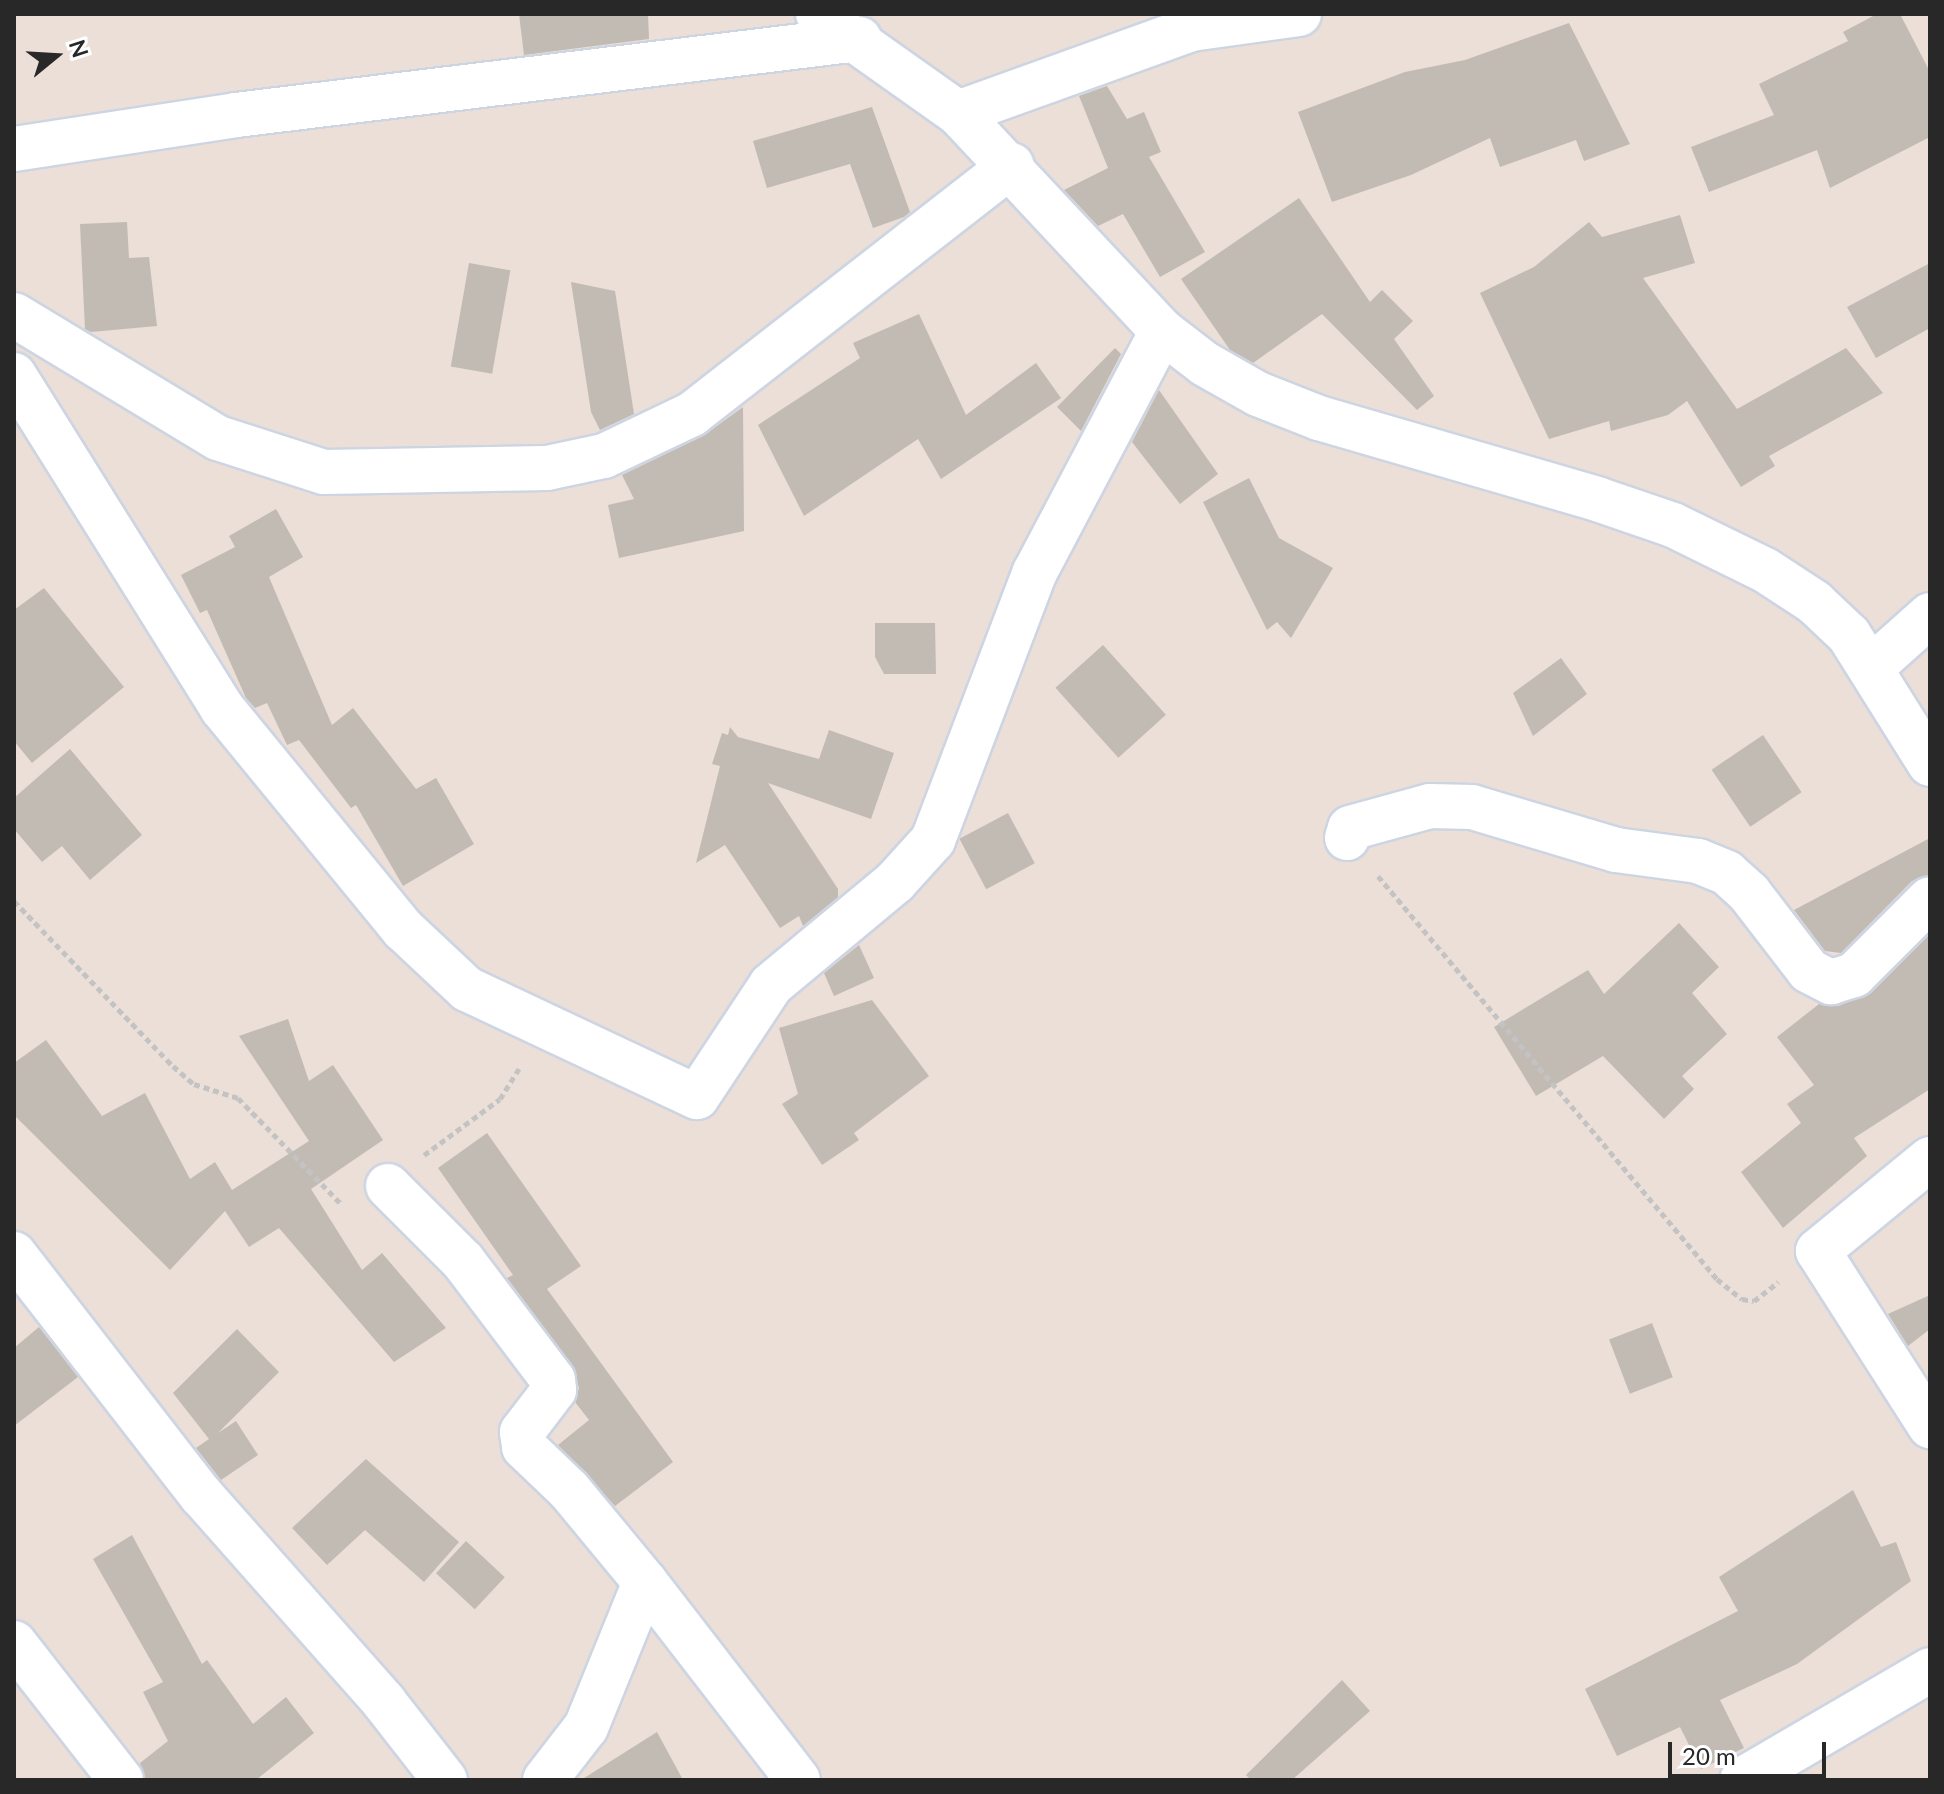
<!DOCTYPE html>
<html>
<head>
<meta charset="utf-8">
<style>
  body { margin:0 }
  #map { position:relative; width:1944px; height:1794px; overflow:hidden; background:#ebdfd8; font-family:Lato,sans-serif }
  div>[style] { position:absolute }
  .building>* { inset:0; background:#c2bbb4; transform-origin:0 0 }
  .path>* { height:5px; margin-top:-2.5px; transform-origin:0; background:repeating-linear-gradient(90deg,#c3c3c3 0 6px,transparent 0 10px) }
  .roads { filter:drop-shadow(2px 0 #cdd5e2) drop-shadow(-2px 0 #cdd5e2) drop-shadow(0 2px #cdd5e2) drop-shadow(0 -2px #cdd5e2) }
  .street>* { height:44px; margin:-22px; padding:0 22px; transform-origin:22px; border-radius:22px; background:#fff }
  span { translate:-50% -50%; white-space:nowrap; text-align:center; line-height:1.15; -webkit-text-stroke:8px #fff; paint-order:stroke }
  .frame { position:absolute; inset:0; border:16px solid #282828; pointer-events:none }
  .north { position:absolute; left:16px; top:16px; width:80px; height:80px; -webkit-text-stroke:6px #fff; paint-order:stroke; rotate:72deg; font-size:22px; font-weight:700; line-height:32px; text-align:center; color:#282828 }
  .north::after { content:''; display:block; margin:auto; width:28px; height:36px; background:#282828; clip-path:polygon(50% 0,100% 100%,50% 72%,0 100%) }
  .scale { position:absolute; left:1668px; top:1742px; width:158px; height:36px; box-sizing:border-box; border:4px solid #282828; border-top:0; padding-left:10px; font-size:24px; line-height:28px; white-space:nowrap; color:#282828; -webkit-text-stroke:6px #fff; paint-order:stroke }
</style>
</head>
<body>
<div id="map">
  <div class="building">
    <div style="clip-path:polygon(519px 14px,648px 14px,649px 39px,524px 55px)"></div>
    <div style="clip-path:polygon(1877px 14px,1900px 14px,1930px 72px,1930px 137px,1830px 188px,1817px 150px,1709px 192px,1691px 147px,1774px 115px,1759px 84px,1848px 41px,1843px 32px)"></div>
    <div style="clip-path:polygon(1569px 23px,1630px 144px,1584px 161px,1576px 140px,1500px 167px,1490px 138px,1411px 175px,1332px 202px,1298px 112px,1405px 72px,1465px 60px)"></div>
    <div style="clip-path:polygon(1107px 86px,1127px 119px,1144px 112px,1161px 152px,1149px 157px,1205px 252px,1160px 277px,1123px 214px,1098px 226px,1064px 190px,1108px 168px,1079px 96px)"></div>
    <div style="clip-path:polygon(872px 107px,910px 212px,904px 217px,873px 228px,850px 164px,767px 188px,753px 141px)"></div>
    <div style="clip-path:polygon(1299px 198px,1370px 302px,1382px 290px,1413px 321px,1394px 339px,1434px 396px,1417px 410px,1322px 314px,1253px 363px,1230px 350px,1181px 279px)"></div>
    <div style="clip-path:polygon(1680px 215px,1695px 263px,1643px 278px,1737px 409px,1846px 348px,1883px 393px,1769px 456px,1775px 466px,1741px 487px,1687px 401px,1668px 415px,1611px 431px,1609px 421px,1549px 439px,1480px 293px,1534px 267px,1589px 222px,1602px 237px)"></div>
    <div style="clip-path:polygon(127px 222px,129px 258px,149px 257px,157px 326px,91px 332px,85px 329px,80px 224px)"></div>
    <div style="left:469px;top:263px;width:42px;height:105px;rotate:10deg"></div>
    <div style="clip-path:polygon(1930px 263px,1930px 328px,1876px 358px,1847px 307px)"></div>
    <div style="clip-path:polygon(571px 282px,615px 291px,634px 414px,600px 430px,591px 412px)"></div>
    <div style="clip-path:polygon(919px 314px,966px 415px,1036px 363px,1061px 398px,941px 479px,918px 439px,804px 516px,758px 425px,860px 358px,853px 343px)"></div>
    <div style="clip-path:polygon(1115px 348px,1121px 354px,1081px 431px,1057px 407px)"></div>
    <div style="clip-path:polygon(1159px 390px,1218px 474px,1180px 504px,1132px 442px)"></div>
    <div style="clip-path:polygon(743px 407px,744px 531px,619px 558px,608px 505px,634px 499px,622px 475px,703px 436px)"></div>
    <div style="clip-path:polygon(1249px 478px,1279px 538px,1333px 568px,1291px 638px,1277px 622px,1267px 630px,1203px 502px)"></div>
    <div style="clip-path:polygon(276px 509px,303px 557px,269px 577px,332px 725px,353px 708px,416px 789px,436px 778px,474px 844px,403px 886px,356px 805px,351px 808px,299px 740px,287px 745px,267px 703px,255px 708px,246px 698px,207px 610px,200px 613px,181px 575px,235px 547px,229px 536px)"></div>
    <div style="clip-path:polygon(44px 588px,124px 687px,32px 763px,14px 741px,14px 610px)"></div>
    <div style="clip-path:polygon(875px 623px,935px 623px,936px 674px,884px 674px,875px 657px)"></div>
    <div style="left:1103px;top:645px;width:94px;height:64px;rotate:48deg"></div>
    <div style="clip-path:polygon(1561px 658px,1587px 694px,1533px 736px,1513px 693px)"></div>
    <div style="clip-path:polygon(730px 727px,738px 737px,819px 759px,829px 730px,894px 753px,871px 819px,768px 783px,838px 889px,838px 897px,803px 926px,799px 916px,780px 928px,725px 845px,696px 863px,720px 766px,712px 764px,722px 733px,728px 735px)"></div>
    <div style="left:1763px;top:735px;width:69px;height:62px;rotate:56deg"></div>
    <div style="clip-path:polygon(70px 749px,142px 835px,90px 880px,62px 846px,42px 862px,14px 829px,14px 798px)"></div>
    <div style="left:1008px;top:813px;width:57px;height:55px;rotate:62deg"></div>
    <div style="clip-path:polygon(1930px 838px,1930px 875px,1912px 881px,1841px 953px,1825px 951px,1794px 910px)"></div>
    <div style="clip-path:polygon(1679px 923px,1719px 967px,1692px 993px,1727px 1034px,1682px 1076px,1694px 1089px,1664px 1119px,1603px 1056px,1536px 1096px,1494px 1027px,1588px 970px,1604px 994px)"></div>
    <div style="clip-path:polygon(1930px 934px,1930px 1089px,1854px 1138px,1867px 1156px,1783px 1228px,1741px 1172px,1801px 1123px,1787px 1104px,1814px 1085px,1777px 1037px,1819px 1004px,1838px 1006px,1871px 993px)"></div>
    <div style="clip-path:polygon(859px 945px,874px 978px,834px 996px,824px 973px)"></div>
    <div style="clip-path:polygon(872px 1000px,929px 1076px,854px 1133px,859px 1140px,822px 1165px,782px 1104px,798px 1094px,779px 1028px)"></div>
    <div style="clip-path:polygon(288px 1019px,309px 1081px,333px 1065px,383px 1140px,311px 1189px,362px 1270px,382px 1253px,446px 1328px,394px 1362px,279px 1228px,249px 1247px,225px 1211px,170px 1270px,14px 1115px,14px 1063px,46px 1040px,102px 1116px,145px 1093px,190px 1179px,215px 1162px,232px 1190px,309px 1141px,239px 1036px)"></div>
    <div style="clip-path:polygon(487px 1133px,581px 1266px,547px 1289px,673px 1462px,615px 1506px,558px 1445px,589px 1420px,575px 1402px,579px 1388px,573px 1366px,507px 1278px,513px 1275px,438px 1168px)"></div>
    <div style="clip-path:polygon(1930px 1295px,1930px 1329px,1908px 1346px,1888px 1314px)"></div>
    <div style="left:1652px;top:1323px;width:58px;height:46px;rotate:69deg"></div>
    <div style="clip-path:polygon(39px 1327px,78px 1377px,14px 1426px,14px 1348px)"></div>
    <div style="clip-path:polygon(237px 1329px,279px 1372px,218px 1433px,236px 1421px,258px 1455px,221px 1480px,196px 1448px,209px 1439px,173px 1393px)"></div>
    <div style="clip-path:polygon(366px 1459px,459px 1542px,424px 1582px,365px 1530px,327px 1565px,292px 1528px)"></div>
    <div style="clip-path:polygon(1853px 1490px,1881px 1547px,1896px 1542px,1911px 1581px,1797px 1664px,1720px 1700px,1744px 1748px,1701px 1769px,1680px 1727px,1617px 1756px,1585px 1689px,1738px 1611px,1719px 1577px)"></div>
    <div style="clip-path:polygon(132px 1535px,202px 1664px,207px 1660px,253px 1724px,286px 1697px,314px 1733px,256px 1780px,145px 1780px,140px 1763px,168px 1741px,143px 1692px,163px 1682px,93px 1559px)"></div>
    <div style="left:466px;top:1541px;width:53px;height:44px;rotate:43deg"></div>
    <div style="clip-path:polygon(1342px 1680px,1370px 1711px,1292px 1780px,1251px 1780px,1246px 1775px)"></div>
    <div style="clip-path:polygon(657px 1732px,683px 1780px,581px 1780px)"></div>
  </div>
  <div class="path">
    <div style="left:1378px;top:876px;width:527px;rotate:49.93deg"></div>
    <div style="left:1717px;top:1279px;width:32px;rotate:39deg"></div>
    <div style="left:1742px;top:1299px;width:12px;rotate:9deg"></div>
    <div style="left:1754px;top:1301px;width:31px;rotate:-38deg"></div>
    <div style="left:14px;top:901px;width:229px;rotate:46.1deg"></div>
    <div style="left:173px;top:1066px;width:28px;rotate:41deg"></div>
    <div style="left:194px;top:1084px;width:46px;rotate:17.7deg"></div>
    <div style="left:238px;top:1098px;width:148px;rotate:45.8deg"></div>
    <div style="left:424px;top:1155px;width:94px;rotate:-36.4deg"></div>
    <div style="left:500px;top:1099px;width:36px;rotate:-58deg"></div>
  </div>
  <div class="roads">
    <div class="street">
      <div style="left:818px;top:14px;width:171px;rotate:35.3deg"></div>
      <div style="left:958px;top:113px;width:299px;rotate:46.9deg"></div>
      <div style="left:1162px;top:331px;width:54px;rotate:37.5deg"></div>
      <div style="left:1205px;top:364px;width:61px;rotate:29.5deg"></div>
      <div style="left:1258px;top:394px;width:66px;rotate:21.5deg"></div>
      <div style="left:1319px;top:418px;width:290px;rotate:16.2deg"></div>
      <div style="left:1597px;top:499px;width:80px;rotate:18.9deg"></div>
      <div style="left:1673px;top:525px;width:102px;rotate:26.1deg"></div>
      <div style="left:1765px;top:570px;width:59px;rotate:33.1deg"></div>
      <div style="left:1814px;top:602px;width:48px;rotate:43.3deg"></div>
      <div style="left:1849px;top:635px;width:152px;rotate:57.9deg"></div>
      <div style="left:958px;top:113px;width:248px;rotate:-19.8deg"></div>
      <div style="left:1191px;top:29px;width:109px;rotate:-7.9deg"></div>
      <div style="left:14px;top:149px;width:225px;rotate:-8.7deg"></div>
      <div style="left:236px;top:115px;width:628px;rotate:-6.96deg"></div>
      <div style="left:14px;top:315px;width:238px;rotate:31.1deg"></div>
      <div style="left:218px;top:438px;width:111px;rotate:17.8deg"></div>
      <div style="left:324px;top:472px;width:223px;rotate:-1deg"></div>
      <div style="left:547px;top:468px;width:58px;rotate:-11.9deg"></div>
      <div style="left:604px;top:456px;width:98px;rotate:-25.5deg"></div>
      <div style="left:692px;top:414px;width:405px;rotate:-37.9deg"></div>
      <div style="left:14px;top:375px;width:393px;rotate:58deg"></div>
      <div style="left:222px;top:708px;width:286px;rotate:50.7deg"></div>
      <div style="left:403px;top:929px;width:88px;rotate:43.2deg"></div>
      <div style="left:467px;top:989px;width:254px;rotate:25.2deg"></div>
      <div style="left:697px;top:1097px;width:134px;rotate:-56.5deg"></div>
      <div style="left:771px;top:985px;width:161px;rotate:-39.7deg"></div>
      <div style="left:895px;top:882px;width:57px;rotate:-47.9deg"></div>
      <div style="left:933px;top:840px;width:287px;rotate:-69.2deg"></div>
      <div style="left:1035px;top:572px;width:272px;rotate:-62.2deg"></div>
      <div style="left:1873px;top:666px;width:76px;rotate:-41.8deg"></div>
      <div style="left:1347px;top:838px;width:10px;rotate:-73deg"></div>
      <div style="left:1350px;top:828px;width:83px;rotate:-15.4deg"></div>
      <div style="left:1430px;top:806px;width:42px;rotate:1.4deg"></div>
      <div style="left:1472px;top:807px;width:150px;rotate:16.6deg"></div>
      <div style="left:1616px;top:850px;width:83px;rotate:7.6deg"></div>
      <div style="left:1698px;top:861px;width:31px;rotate:22deg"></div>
      <div style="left:1727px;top:873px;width:30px;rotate:42deg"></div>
      <div style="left:1749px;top:893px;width:98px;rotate:52.4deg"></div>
      <div style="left:1809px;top:971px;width:25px;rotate:27deg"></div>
      <div style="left:1831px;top:982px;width:24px;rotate:-17deg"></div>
      <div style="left:1854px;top:975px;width:107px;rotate:-45deg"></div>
      <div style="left:1930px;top:1159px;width:145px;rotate:140.6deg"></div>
      <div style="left:1818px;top:1251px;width:208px;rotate:57.4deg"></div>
      <div style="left:388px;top:1186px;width:106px;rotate:45deg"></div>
      <div style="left:463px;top:1261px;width:149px;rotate:52.9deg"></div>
      <div style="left:553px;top:1380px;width:10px;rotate:84deg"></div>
      <div style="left:554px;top:1390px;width:53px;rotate:127.3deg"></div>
      <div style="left:522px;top:1432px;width:15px;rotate:82deg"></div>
      <div style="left:524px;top:1447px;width:62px;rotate:43.7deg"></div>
      <div style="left:569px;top:1490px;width:119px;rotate:50.4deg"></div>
      <div style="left:645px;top:1582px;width:157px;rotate:112.1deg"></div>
      <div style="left:586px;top:1727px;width:67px;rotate:127.7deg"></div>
      <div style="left:14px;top:1254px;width:306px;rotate:52.2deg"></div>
      <div style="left:202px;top:1496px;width:275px;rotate:48.5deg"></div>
      <div style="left:384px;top:1702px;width:99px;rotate:52deg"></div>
      <div style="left:645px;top:1582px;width:250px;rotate:52.3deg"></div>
      <div style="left:14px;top:1643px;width:174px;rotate:52deg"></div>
      <div style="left:1742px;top:1780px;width:218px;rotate:-30.3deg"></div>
    </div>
  </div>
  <div class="frame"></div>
  <div class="north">N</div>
  <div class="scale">20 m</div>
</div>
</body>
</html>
